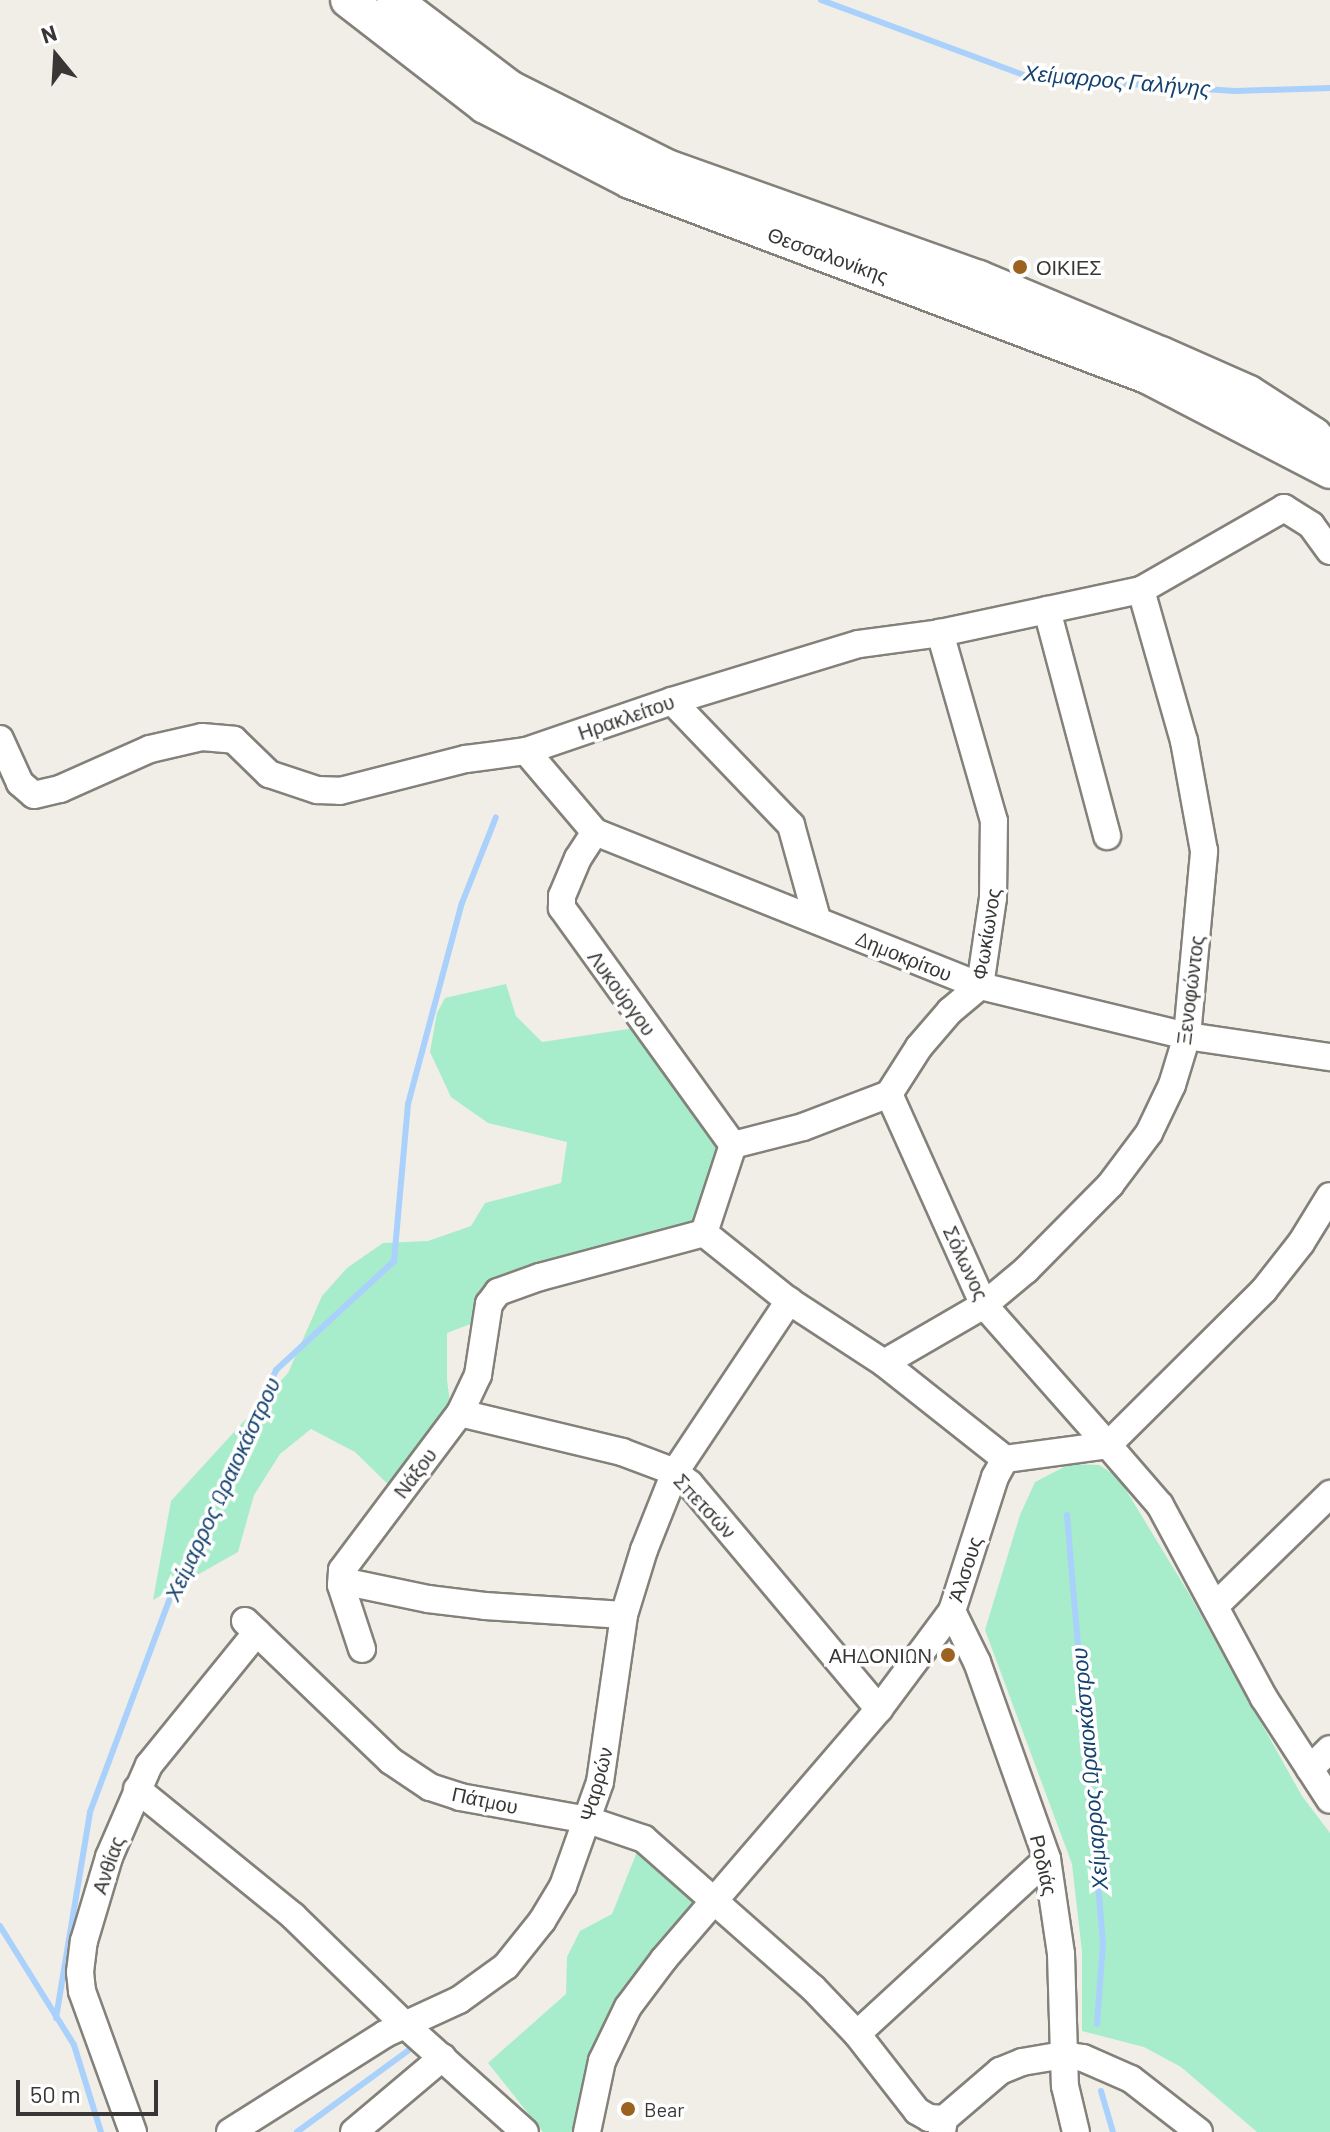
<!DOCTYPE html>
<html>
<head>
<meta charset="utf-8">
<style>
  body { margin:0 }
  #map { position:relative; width:1330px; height:2132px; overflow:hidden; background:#f0eee7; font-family:Barlow,sans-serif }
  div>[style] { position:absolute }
  .green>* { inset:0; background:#a7edcb }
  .stream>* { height:6px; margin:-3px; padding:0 3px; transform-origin:3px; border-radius:3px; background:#aad1fc }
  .roads { filter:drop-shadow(2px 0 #83817a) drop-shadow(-2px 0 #83817a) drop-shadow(0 2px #83817a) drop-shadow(0 -2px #83817a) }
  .minor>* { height:26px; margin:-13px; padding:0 13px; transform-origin:13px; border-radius:13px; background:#fff }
  .major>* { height:34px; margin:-17px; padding:0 17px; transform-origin:17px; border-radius:17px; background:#fff }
  .dots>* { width:22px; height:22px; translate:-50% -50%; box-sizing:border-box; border:4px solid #fff; border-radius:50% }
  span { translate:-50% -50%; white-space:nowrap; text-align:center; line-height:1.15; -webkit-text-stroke:7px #fff; paint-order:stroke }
  .street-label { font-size:20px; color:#383735 }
  .poi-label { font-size:20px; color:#383735 }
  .left { translate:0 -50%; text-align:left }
  .right { translate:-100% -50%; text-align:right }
  .water-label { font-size:22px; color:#15426f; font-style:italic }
  .north { position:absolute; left:16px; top:16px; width:80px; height:80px; -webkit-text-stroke:6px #fff; paint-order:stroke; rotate:342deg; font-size:22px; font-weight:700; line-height:32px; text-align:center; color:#383735 }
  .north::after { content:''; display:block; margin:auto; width:28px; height:36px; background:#383735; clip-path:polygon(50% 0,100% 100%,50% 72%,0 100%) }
  .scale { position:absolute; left:16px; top:2080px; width:142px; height:36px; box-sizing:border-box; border:4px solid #383735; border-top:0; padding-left:10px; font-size:24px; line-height:28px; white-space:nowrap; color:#383735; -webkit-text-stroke:6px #fff; paint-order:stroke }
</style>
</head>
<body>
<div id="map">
  <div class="green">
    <div style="clip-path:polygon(506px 984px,516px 1016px,542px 1042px,641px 1027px,722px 1122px,701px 1237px,527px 1273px,473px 1323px,447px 1333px,447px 1380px,455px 1440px,405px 1501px,355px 1452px,311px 1429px,280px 1454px,254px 1495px,238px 1552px,153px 1600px,171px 1501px,288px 1373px,322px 1296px,347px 1268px,383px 1243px,428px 1241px,471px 1226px,485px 1203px,561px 1183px,567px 1142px,488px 1123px,451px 1097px,430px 1052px,437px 1013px,445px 998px)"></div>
    <div style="clip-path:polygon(1070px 1464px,1099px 1465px,1118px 1477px,1188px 1592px,1302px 1796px,1330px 1833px,1330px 2132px,1257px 2132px,1181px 2067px,1144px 2047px,1082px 2031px,1082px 1952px,1072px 1864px,985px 1630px,1020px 1515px,1035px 1482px)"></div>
    <div style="clip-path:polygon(641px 1842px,705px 1902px,670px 1946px,581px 2132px,543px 2132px,488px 2063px,566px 1994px,567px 1957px,580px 1931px,612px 1914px)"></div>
  </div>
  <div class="stream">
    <div style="left:821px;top:0;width:222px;rotate:20.3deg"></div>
    <div style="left:1029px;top:77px;width:206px;rotate:3.9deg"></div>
    <div style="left:1235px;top:91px;width:95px;rotate:-1.8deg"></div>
    <div style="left:1067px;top:1515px;width:430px;rotate:85.2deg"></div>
    <div style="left:1103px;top:1943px;width:81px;rotate:94.2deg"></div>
    <div style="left:0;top:1926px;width:140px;rotate:58.1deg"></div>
    <div style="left:74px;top:2045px;width:91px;rotate:72.8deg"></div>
    <div style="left:56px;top:2018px;width:209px;rotate:-80.6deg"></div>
    <div style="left:90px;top:1812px;width:246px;rotate:-69.5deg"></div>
    <div style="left:176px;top:1582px;width:234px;rotate:-64.7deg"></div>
    <div style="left:276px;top:1370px;width:161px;rotate:-42.7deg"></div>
    <div style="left:394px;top:1261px;width:158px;rotate:-84.9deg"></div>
    <div style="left:408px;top:1104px;width:208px;rotate:-75deg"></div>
    <div style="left:462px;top:903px;width:92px;rotate:-68.4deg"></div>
    <div style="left:1101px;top:2091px;width:43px;rotate:73.7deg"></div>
    <div style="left:297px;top:2132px;width:144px;rotate:-36.2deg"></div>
  </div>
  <div class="roads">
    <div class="minor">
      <div style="left:1047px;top:610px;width:234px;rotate:75.1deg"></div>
      <div style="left:672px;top:701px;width:172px;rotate:46.2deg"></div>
      <div style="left:791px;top:825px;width:98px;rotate:74.5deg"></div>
      <div style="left:0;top:739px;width:48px;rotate:65.6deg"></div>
      <div style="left:20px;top:783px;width:18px;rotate:41deg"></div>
      <div style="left:34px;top:795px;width:27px;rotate:-13deg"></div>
      <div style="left:60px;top:789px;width:98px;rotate:-24deg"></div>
      <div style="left:150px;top:749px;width:53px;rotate:-13deg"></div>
      <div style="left:202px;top:737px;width:32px;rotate:5deg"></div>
      <div style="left:234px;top:740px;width:49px;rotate:44.2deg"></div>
      <div style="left:269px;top:774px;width:51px;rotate:18.4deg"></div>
      <div style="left:317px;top:790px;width:23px;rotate:2deg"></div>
      <div style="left:340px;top:791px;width:130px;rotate:-14.3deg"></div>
      <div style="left:466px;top:759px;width:61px;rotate:-7.6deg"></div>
      <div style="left:526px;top:751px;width:154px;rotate:-18.9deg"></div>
      <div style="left:672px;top:701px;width:195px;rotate:-17deg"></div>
      <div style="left:859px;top:644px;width:82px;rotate:-7.7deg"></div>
      <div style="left:940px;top:633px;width:206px;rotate:-12.1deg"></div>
      <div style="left:1141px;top:590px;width:165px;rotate:-29.8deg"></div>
      <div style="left:1284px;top:508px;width:32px;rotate:32deg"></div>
      <div style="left:1311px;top:525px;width:32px;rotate:54deg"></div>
      <div style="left:526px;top:751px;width:106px;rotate:49.6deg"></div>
      <div style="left:595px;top:832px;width:415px;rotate:21.8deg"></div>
      <div style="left:980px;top:986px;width:213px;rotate:13.6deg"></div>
      <div style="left:1187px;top:1036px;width:145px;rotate:8.4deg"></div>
      <div style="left:595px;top:832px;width:31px;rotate:123deg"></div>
      <div style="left:578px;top:858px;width:41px;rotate:112.8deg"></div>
      <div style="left:562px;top:896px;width:12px;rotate:90deg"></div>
      <div style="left:562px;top:908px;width:292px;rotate:54.2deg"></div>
      <div style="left:889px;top:1094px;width:231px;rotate:65.8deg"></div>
      <div style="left:984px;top:1305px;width:187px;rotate:48.5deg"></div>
      <div style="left:1108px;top:1445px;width:220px;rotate:-44.8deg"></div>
      <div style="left:1264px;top:1290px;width:60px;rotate:-51.8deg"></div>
      <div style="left:1301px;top:1243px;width:55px;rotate:-58.3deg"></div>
      <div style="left:733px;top:1145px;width:72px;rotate:-14.4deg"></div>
      <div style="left:803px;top:1127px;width:92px;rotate:-21deg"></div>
      <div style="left:889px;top:1094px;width:56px;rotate:-57.4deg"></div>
      <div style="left:919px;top:1047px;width:48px;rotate:-49.3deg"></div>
      <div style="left:950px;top:1011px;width:39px;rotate:-40deg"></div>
      <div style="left:980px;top:986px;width:89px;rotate:-81.6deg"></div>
      <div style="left:993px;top:898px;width:77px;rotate:-89.3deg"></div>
      <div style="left:994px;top:821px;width:196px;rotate:-106deg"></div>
      <div style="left:704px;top:1233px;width:109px;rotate:38.7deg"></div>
      <div style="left:789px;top:1301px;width:113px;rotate:33.1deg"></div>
      <div style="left:884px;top:1363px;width:154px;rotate:38.4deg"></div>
      <div style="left:704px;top:1233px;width:93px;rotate:-71.8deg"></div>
      <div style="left:884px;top:1363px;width:116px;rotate:-30.1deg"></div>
      <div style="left:984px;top:1305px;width:55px;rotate:-39.8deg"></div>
      <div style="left:1026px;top:1270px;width:120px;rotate:-45.3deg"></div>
      <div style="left:1110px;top:1185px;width:65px;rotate:-53.1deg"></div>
      <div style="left:1149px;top:1133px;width:53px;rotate:-64.4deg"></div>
      <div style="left:1172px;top:1085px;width:51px;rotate:-73deg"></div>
      <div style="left:1187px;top:1036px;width:186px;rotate:-84.7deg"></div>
      <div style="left:1204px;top:851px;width:112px;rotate:-100.3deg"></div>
      <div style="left:1184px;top:741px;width:157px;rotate:-105.9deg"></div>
      <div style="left:460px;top:1413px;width:167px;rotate:13.5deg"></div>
      <div style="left:622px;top:1452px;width:57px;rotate:20.7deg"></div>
      <div style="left:675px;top:1472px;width:19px;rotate:39deg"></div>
      <div style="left:690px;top:1484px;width:294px;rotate:50deg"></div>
      <div style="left:342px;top:1581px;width:88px;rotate:11.8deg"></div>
      <div style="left:428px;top:1599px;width:57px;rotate:7deg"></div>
      <div style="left:485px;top:1606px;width:139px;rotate:3.7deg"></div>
      <div style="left:1215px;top:1606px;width:161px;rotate:-44.2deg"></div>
      <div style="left:952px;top:1611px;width:57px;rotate:63.9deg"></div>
      <div style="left:977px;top:1662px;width:209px;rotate:70.4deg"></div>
      <div style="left:1047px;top:1859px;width:96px;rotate:81.6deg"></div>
      <div style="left:1061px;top:1954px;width:132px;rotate:88.3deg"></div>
      <div style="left:1065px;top:2086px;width:47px;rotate:76.6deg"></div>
      <div style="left:245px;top:1621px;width:202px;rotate:43.8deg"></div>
      <div style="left:391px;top:1761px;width:47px;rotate:33.7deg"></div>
      <div style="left:430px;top:1787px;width:32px;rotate:18deg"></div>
      <div style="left:460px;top:1797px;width:130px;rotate:10.2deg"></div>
      <div style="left:588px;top:1820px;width:59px;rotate:18.7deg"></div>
      <div style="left:644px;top:1839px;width:225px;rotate:41.4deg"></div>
      <div style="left:813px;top:1988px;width:64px;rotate:46.3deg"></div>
      <div style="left:857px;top:2034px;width:98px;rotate:52.1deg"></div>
      <div style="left:917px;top:2111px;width:14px;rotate:30deg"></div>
      <div style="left:929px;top:2118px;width:15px;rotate:4deg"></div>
      <div style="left:362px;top:1649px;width:67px;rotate:-108.2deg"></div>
      <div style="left:341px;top:1585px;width:15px;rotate:-86deg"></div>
      <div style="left:342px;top:1570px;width:196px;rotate:-53.1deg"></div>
      <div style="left:460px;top:1413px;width:42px;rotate:-64.7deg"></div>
      <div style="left:478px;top:1375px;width:72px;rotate:-81.2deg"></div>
      <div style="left:489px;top:1304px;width:15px;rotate:-53deg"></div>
      <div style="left:498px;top:1292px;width:45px;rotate:-19.7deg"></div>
      <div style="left:540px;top:1277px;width:170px;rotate:-15deg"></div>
      <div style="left:1310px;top:1769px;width:28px;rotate:-45deg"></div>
      <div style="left:137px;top:1789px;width:201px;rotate:39.1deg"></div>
      <div style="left:293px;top:1916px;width:155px;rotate:44.2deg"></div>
      <div style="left:404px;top:2024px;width:162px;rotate:41.8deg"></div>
      <div style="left:857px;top:2034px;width:258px;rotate:-42.6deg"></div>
      <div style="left:133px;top:2132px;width:150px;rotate:-109.9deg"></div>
      <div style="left:82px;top:1991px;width:19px;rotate:-96deg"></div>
      <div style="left:80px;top:1972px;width:31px;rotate:-83deg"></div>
      <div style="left:84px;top:1941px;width:88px;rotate:-73.4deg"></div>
      <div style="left:109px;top:1857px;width:100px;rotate:-66.5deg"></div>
      <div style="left:149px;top:1765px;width:171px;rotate:-50.9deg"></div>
      <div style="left:230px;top:2132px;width:183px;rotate:-32.3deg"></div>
      <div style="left:385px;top:2034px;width:81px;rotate:-24.7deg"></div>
      <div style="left:459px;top:2000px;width:58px;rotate:-35.9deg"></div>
      <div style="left:506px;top:1966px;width:58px;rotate:-51.3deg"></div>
      <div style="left:542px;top:1921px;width:41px;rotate:-59deg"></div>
      <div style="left:563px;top:1886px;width:110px;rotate:-70.4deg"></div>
      <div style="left:600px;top:1782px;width:169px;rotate:-81.8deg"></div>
      <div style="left:624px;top:1615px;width:68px;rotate:-72.9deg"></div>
      <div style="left:644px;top:1550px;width:84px;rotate:-68.3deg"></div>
      <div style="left:675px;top:1472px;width:206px;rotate:-56.3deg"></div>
      <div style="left:354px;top:2132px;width:116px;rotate:-40.1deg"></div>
      <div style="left:587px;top:2132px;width:73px;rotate:-78.1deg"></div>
      <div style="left:602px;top:2061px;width:60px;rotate:-64.3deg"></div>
      <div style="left:628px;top:2007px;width:60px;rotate:-53.1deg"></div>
      <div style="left:664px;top:1959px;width:330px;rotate:-49.3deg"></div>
      <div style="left:879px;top:1709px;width:122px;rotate:-53.3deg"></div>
      <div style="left:952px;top:1611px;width:141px;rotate:-72.2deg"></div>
      <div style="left:995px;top:1477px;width:21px;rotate:-61deg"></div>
      <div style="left:1005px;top:1459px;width:104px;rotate:-7.7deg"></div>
      <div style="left:1108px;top:1445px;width:79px;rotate:49.1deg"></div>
      <div style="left:1160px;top:1505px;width:219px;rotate:61.7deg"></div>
      <div style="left:1264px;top:1698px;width:121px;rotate:57.1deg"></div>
      <div style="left:942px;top:2132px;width:13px;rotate:-81deg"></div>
      <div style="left:944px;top:2119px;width:74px;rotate:-40.6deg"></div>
      <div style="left:1000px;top:2071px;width:24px;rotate:-22deg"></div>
      <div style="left:1022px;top:2062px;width:43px;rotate:-9.5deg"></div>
      <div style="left:1064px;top:2055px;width:19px;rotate:9deg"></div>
      <div style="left:1083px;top:2058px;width:52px;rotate:23.6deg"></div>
      <div style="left:1131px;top:2079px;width:86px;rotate:37.9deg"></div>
    </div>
    <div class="major">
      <div style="left:348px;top:0;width:173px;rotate:37.7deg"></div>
      <div style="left:485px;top:106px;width:163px;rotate:27.3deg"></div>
      <div style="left:630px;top:181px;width:553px;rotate:20.67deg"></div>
      <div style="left:1147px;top:376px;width:206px;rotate:27.4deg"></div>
      <div style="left:394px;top:0;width:146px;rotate:37.2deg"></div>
      <div style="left:510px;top:88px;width:176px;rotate:26.7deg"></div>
      <div style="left:667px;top:167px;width:331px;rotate:19.6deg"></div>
      <div style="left:979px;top:278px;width:197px;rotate:22.7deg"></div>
      <div style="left:1161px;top:354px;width:96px;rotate:23.9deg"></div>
      <div style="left:1249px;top:393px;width:77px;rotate:32.9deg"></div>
      <div style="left:1314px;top:435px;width:24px;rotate:48deg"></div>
    </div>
  </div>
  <div class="dots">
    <div style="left:1020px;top:267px;background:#9b631f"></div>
    <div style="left:948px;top:1655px;background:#9b631f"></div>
    <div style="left:628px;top:2109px;background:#9b631f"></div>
  </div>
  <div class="street-label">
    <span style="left:828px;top:255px;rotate:20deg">Θεσσαλονίκης</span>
    <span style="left:626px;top:717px;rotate:-19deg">Ηρακλείτου</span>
    <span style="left:986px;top:934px;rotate:-81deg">Φωκίωνος</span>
    <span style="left:904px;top:956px;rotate:22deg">Δημοκρίτου</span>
    <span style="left:1190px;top:990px;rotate:-83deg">Ξενοφώντος</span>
    <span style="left:622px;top:993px;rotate:54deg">Λυκούργου</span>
    <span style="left:966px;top:1263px;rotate:65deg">Σόλωνος</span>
    <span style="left:415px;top:1473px;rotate:-53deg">Νάξου</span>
    <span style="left:705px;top:1506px;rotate:47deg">Σπετσών</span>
    <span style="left:965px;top:1569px;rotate:-72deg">Άλσους</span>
    <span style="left:596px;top:1784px;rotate:-75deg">Ψαρρών</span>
    <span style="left:485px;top:1800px;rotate:12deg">Πάτμου</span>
    <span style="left:108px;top:1865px;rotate:-71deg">Ανθίας</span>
    <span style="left:1044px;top:1865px;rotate:77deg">Ροδιάς</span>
  </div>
  <div class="poi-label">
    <span class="left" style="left:1036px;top:267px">ΟΙΚΙΕΣ</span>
    <span class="right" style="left:932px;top:1655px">ΑΗΔΟΝΙΩΝ</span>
    <span class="left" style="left:644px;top:2109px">Bear</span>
  </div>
  <div class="water-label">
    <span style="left:1117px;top:80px;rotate:5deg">Χείμαρρος Γαλήνης</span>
    <span style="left:222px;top:1489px;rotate:-65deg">Χείμαρρος Ωραιοκάστρου</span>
    <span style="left:1089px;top:1769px;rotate:-95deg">Χείμαρρος Ωραιοκάστρου</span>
  </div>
  <div class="north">N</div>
  <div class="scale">50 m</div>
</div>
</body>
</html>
